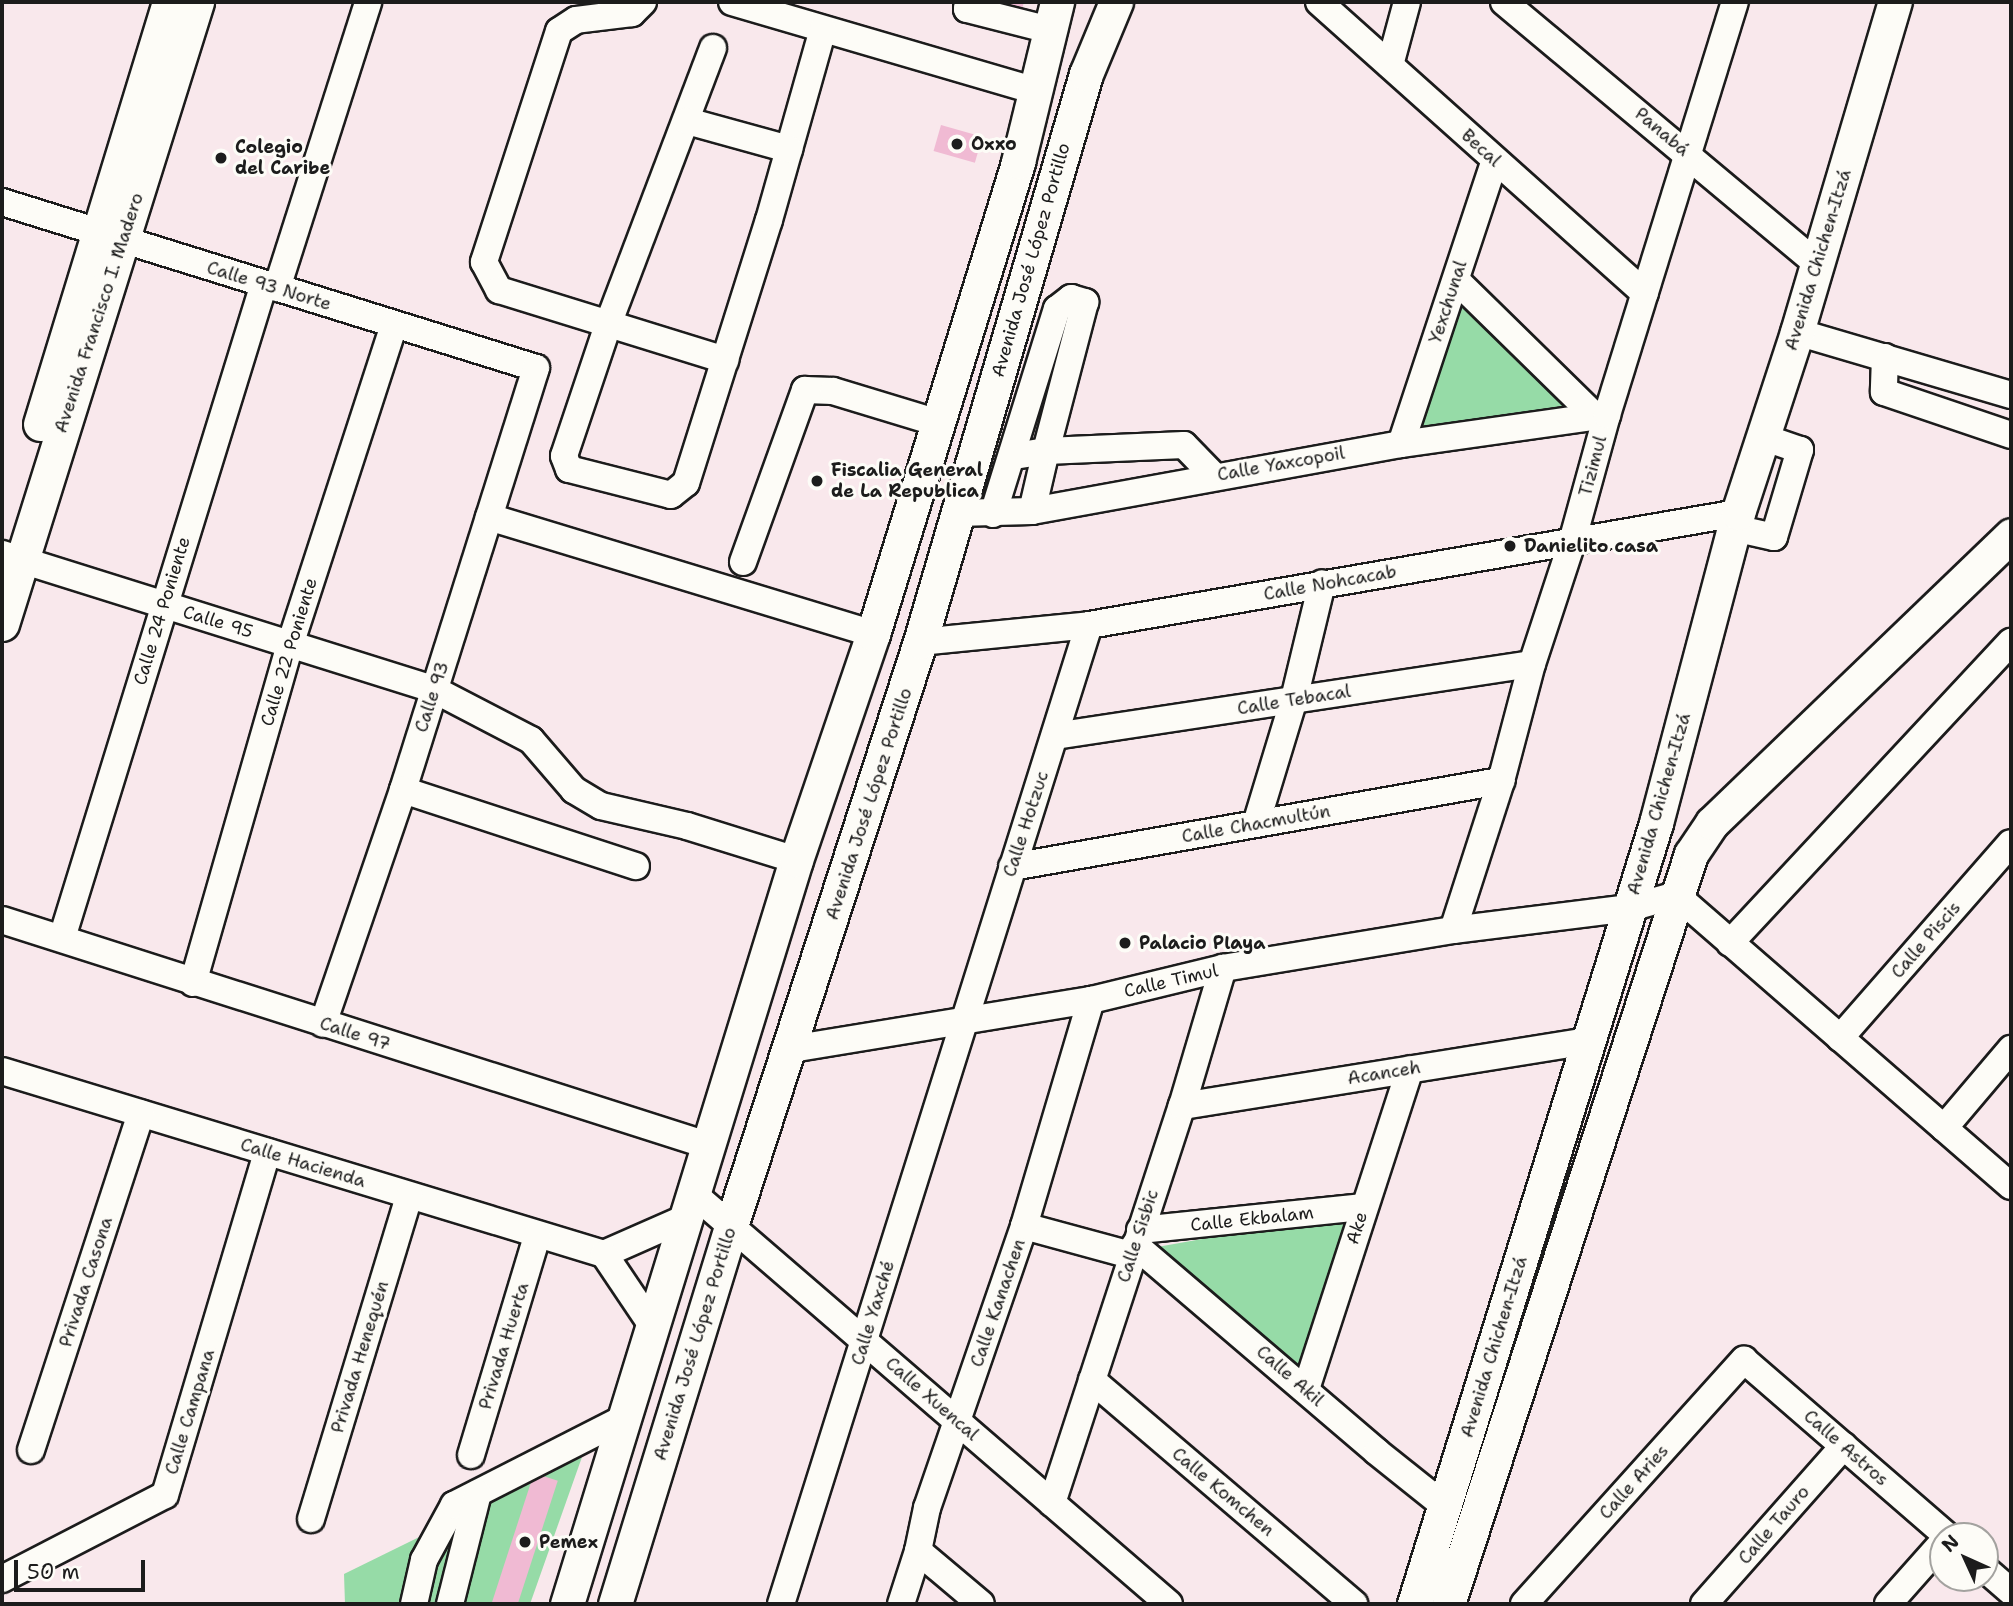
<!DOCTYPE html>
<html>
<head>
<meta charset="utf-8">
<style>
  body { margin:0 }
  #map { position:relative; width:2013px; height:1606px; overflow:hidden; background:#f9e8ec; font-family:"Shantell Sans",sans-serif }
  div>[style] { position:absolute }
  .green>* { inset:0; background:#96dba7 }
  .building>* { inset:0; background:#f0bad3; transform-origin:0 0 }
  .roads { filter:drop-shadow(2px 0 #1c1c1c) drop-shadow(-2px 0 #1c1c1c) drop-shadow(0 2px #1c1c1c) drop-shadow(0 -2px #1c1c1c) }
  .minor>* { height:26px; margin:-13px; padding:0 13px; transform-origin:13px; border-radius:13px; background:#fdfcf7 }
  .major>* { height:33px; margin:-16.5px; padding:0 16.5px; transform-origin:16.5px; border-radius:16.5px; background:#fdfcf7 }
  .dots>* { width:19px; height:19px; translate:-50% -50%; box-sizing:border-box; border:4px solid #fdfcf7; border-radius:50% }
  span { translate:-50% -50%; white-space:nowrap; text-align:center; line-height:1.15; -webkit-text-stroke:6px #fdfcf7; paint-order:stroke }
  .street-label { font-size:18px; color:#1c1c1c }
  .poi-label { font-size:18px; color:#1c1c1c; font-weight:700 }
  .left { translate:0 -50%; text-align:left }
  .frame { position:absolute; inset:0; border:4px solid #1c1c1c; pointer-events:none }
  .north { position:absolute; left:1929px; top:1522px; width:70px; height:70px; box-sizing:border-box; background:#fdfcf7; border:2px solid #a3a29f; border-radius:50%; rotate:315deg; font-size:19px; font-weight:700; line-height:28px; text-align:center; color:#1c1c1c }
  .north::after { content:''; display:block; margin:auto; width:24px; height:32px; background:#1c1c1c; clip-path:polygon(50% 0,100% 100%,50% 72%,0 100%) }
  .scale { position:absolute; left:14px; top:1560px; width:131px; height:32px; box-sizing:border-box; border:4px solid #1c1c1c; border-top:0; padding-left:9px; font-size:21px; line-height:24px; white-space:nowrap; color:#1c1c1c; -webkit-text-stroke:5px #fdfcf7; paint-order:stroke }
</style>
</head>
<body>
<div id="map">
  <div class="green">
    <div style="clip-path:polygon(1465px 297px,1577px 406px,1406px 434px)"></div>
    <div style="clip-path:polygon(1358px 1211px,1302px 1375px,1146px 1249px)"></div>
    <div style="clip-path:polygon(582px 1457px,530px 1604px,345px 1604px,344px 1574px)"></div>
  </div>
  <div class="building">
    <div style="clip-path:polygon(999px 2px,1024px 2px,1022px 9px)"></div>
    <div style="left:941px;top:125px;width:43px;height:27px;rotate:16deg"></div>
    <div style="left:534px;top:1473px;width:25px;height:138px;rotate:18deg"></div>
  </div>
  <div class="roads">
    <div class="minor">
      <div style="left:643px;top:2px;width:16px;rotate:135deg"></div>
      <div style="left:632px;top:13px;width:56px;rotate:172.9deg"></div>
      <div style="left:576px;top:20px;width:20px;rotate:147deg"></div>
      <div style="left:559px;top:31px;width:243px;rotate:108deg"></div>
      <div style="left:484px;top:262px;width:32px;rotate:62deg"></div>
      <div style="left:499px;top:290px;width:237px;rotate:17.2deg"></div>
      <div style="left:732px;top:2px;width:317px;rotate:16.3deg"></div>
      <div style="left:968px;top:2px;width:7px;rotate:98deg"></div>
      <div style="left:967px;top:9px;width:86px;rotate:14.2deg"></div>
      <div style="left:1319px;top:2px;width:437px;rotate:41.8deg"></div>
      <div style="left:1504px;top:2px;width:410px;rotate:39.9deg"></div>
      <div style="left:713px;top:48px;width:296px;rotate:110.8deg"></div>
      <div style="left:608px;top:325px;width:138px;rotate:108.6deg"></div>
      <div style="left:564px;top:456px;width:14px;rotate:69deg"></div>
      <div style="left:569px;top:469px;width:105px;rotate:14.3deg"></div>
      <div style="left:671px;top:495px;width:19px;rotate:-39deg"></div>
      <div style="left:686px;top:483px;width:276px;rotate:-72.5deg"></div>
      <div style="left:769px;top:220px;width:198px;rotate:-74.2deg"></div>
      <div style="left:1390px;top:65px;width:65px;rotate:-74.9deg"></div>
      <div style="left:687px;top:121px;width:106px;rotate:15.4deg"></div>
      <div style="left:2px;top:202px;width:559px;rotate:17.27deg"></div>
      <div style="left:536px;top:368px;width:442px;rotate:107.5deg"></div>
      <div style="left:403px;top:790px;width:247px;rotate:108.9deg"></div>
      <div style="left:1456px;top:280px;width:194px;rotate:44.4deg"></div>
      <div style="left:277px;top:288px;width:300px;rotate:-72.3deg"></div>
      <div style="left:1797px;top:332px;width:223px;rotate:16.4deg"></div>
      <div style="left:1885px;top:357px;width:35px;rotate:92deg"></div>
      <div style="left:1884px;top:392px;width:134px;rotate:18.7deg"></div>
      <div style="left:1401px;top:444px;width:299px;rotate:-71.7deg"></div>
      <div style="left:1032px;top:511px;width:62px;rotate:-76.9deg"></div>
      <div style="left:1046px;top:451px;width:138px;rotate:-2.5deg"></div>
      <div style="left:1184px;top:445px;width:43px;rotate:45.9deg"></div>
      <div style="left:957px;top:513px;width:75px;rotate:-1.5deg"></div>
      <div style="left:1032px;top:511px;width:375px;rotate:-10.3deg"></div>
      <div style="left:1401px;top:444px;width:208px;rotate:-8deg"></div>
      <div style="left:993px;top:514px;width:215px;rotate:-72.7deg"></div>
      <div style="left:1057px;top:309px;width:18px;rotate:-38deg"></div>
      <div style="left:1071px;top:298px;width:15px;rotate:16deg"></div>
      <div style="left:1085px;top:302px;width:154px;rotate:104.7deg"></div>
      <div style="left:1046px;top:451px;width:32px;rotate:171deg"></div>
      <div style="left:489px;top:517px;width:401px;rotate:16.9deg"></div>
      <div style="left:1734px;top:528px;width:41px;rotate:12.7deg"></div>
      <div style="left:1774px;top:537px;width:91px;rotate:-73.4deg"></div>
      <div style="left:1800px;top:450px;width:39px;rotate:-161deg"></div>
      <div style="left:2px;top:554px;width:454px;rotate:17.4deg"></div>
      <div style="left:435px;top:690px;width:108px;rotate:27.5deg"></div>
      <div style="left:531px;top:740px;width:66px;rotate:49.3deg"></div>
      <div style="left:574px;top:790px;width:31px;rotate:31deg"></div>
      <div style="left:601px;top:806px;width:88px;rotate:13.1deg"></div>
      <div style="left:687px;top:826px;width:114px;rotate:17.3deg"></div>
      <div style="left:743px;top:562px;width:183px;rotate:-70.2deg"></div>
      <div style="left:805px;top:390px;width:28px;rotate:2deg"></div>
      <div style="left:833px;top:391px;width:110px;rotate:16.9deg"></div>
      <div style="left:920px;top:642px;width:170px;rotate:-5.7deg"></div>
      <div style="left:1089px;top:625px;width:659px;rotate:-9.79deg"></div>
      <div style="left:1055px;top:736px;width:482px;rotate:-8.6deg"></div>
      <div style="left:403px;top:790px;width:245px;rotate:18.1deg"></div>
      <div style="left:1256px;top:824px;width:131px;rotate:-73.1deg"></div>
      <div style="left:1294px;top:699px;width:119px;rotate:-76.4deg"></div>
      <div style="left:1012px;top:867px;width:497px;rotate:-10deg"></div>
      <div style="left:2px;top:920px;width:743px;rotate:17.7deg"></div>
      <div style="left:1453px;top:930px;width:157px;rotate:-72.1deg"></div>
      <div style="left:1501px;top:781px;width:121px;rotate:-75.2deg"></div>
      <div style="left:1532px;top:664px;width:128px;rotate:-71.8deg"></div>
      <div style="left:1572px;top:542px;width:132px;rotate:-74.6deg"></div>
      <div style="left:1607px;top:415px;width:432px;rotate:-72.8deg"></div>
      <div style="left:62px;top:938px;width:684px;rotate:-72.84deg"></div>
      <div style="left:1730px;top:943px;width:412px;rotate:-47deg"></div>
      <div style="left:193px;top:983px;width:352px;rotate:-74deg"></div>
      <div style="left:290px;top:645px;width:336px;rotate:-72deg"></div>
      <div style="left:1840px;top:1038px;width:259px;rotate:-48.8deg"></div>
      <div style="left:791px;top:1049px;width:304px;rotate:-9.3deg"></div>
      <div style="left:1091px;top:1000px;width:136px;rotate:-13.6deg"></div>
      <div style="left:1223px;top:968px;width:233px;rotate:-9.4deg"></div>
      <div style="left:1453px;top:930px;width:178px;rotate:-7.1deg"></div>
      <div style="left:1630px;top:908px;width:48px;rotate:-15.8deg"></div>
      <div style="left:1676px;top:895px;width:444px;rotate:41deg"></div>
      <div style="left:2px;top:1071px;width:629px;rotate:16.91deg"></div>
      <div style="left:604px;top:1254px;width:92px;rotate:-23.8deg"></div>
      <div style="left:1182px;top:1106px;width:410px;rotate:-9.1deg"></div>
      <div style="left:1944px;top:1128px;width:104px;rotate:-49.7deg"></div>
      <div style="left:695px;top:1195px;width:626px;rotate:40.79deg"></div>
      <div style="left:1024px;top:1226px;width:111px;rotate:15.2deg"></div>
      <div style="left:1140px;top:1230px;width:225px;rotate:-5.9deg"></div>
      <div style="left:1135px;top:1245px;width:318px;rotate:40.5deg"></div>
      <div style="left:1377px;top:1452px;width:88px;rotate:38.6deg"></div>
      <div style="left:604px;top:1254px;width:88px;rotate:56.1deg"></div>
      <div style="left:1092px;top:1380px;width:345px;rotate:40.5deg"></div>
      <div style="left:1306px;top:1389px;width:336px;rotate:-72deg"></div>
      <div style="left:31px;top:1450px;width:354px;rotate:-71.9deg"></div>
      <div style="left:471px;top:1455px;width:229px;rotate:-73.2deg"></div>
      <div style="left:1052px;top:1503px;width:418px;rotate:-71.9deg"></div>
      <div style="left:1182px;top:1106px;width:144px;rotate:-73.5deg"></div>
      <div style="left:311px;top:1519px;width:338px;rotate:-73.1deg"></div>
      <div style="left:918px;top:1551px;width:82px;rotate:40.1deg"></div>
      <div style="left:1985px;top:1569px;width:35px;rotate:41deg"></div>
      <div style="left:2px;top:1579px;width:183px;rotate:-27.3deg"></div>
      <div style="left:165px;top:1495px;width:358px;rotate:-73.4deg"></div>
      <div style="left:414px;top:1604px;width:45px;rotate:-77.2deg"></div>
      <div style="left:424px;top:1560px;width:63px;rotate:-61.4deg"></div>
      <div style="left:454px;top:1505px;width:192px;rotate:-27deg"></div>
      <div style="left:450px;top:1604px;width:114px;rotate:-75.8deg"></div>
      <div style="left:781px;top:1604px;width:1026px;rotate:-72.54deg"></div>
      <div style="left:901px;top:1604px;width:56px;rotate:-72.2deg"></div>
      <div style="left:918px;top:1551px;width:44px;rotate:-78.2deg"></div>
      <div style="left:927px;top:1508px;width:298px;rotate:-71deg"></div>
      <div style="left:1024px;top:1226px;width:236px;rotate:-73.5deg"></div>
      <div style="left:1524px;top:1604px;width:329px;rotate:-48deg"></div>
      <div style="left:1744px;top:1360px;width:269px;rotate:40.9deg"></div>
      <div style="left:1704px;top:1604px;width:211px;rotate:-48.5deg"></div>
      <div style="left:1888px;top:1604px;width:83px;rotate:-48.4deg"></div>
    </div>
    <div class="major">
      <div style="left:40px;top:424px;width:441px;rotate:-73deg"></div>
      <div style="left:2px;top:624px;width:652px;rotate:-72.59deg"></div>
      <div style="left:567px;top:1604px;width:778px;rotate:-72.89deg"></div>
      <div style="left:796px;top:860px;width:239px;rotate:-71.2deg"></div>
      <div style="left:873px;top:634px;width:494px;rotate:-72.9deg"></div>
      <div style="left:1018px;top:162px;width:165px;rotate:-76.3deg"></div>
      <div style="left:615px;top:1604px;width:395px;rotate:-72.9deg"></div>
      <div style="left:731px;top:1226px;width:614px;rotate:-72.07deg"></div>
      <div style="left:920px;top:642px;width:592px;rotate:-73.71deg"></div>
      <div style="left:1086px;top:74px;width:78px;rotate:-67.4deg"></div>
      <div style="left:1414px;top:1604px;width:818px;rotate:-72.78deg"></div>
      <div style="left:1656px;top:823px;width:321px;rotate:-75.2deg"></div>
      <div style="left:1738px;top:513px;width:190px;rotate:-71.9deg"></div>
      <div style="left:1797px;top:332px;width:344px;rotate:-73.5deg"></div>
      <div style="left:1448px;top:1604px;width:788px;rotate:-72.05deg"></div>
      <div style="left:1691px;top:854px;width:37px;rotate:-56deg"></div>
      <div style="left:1712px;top:823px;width:415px;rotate:-43.9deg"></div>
    </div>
  </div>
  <div class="dots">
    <div style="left:957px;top:144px;background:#1c1c1c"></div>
    <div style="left:221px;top:158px;background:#1c1c1c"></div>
    <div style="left:817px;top:481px;background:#1c1c1c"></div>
    <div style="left:1510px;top:546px;background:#1c1c1c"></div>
    <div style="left:1125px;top:943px;background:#1c1c1c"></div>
    <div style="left:525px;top:1542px;background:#1c1c1c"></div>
  </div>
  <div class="street-label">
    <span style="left:1662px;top:132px;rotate:40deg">Panabá</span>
    <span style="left:1481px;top:148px;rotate:42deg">Becal</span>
    <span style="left:1031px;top:260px;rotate:-74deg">Avenida José López Portillo</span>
    <span style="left:1818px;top:260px;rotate:-73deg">Avenida Chichen-Itzá</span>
    <span style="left:269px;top:286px;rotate:17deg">Calle 93 Norte</span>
    <span style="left:1448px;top:302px;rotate:-72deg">Yexchunal</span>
    <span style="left:99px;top:313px;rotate:-72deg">Avenida Francisco I. Madero</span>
    <span style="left:1281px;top:464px;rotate:-10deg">Calle Yaxcopoil</span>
    <span style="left:1593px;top:466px;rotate:-75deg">Tizimul</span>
    <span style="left:1330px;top:583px;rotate:-10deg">Calle Nohcacab</span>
    <span style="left:162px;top:611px;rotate:-73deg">Calle 24 Poniente</span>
    <span style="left:218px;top:622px;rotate:17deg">Calle 95</span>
    <span style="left:289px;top:652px;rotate:-73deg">Calle 22 Poniente</span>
    <span style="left:432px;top:697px;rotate:-72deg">Calle 93</span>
    <span style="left:1294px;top:700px;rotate:-9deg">Calle Tebacal</span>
    <span style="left:869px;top:804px;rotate:-72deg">Avenida José López Portillo</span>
    <span style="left:1659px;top:804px;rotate:-74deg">Avenida Chichen-Itzá</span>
    <span style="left:1026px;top:824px;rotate:-72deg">Calle Hotzuc</span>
    <span style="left:1256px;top:824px;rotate:-10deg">Calle Chacmultún</span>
    <span style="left:1926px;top:940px;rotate:-49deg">Calle Piscis</span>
    <span style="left:1171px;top:981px;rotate:-13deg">Calle Timul</span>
    <span style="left:355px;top:1034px;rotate:18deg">Calle 97</span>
    <span style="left:1384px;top:1073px;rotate:-9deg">Acanceh</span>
    <span style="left:303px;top:1163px;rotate:17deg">Calle Hacienda</span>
    <span style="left:1252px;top:1219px;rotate:-6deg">Calle Ekbalam</span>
    <span style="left:1357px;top:1228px;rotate:-73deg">Ake</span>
    <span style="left:1138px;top:1236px;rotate:-72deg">Calle Sisbic</span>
    <span style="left:86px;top:1282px;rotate:-72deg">Privada Casona</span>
    <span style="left:998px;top:1303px;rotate:-71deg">Calle Kanachen</span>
    <span style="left:873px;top:1313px;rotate:-73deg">Calle Yaxché</span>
    <span style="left:695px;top:1344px;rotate:-73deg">Avenida José López Portillo</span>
    <span style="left:504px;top:1346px;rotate:-73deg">Privada Huerta</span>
    <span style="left:1494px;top:1347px;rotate:-73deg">Avenida Chichen-Itzá</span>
    <span style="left:360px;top:1357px;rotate:-73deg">Privada Henequén</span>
    <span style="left:1290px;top:1376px;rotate:41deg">Calle Akil</span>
    <span style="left:932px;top:1399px;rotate:41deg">Calle Xuencal</span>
    <span style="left:190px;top:1412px;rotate:-73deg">Calle Campana</span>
    <span style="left:1846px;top:1448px;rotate:41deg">Calle Astros</span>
    <span style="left:1634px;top:1482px;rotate:-48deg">Calle Aries</span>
    <span style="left:1223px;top:1492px;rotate:40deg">Calle Komchen</span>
    <span style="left:1774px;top:1525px;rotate:-49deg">Calle Tauro</span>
  </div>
  <div class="poi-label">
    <span class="left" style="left:971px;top:144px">Oxxo</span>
    <span class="left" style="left:235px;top:158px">Colegio<br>del Caribe</span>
    <span class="left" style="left:831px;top:481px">Fiscalia General<br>de La Republica</span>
    <span class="left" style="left:1524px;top:546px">Danielito casa</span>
    <span class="left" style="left:1139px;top:943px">Palacio Playa</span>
    <span class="left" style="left:539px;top:1542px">Pemex</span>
  </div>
  <div class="frame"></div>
  <div class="north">N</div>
  <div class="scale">50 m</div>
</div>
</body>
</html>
